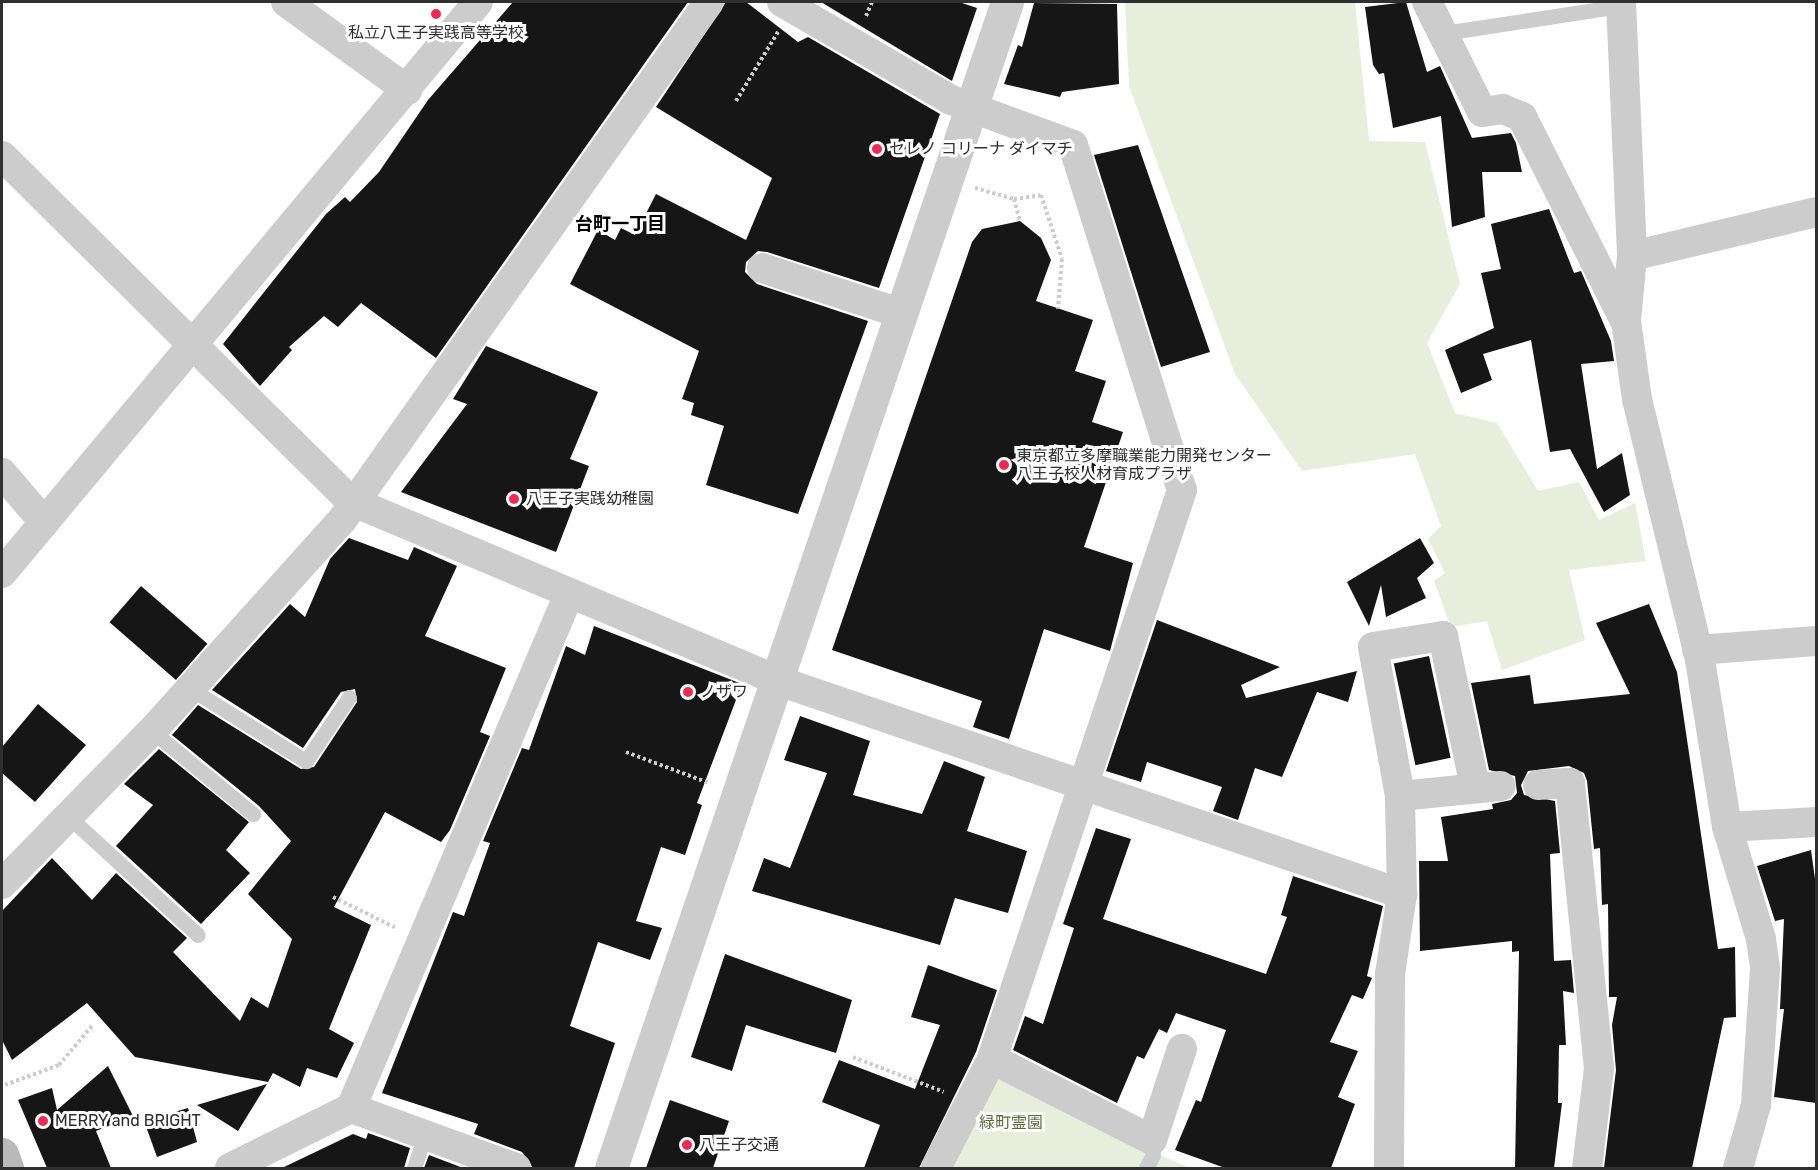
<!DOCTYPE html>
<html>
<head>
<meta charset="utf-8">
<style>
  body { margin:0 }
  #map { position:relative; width:1818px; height:1170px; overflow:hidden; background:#fff; font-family:Rubik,"Noto Sans JP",sans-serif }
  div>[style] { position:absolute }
  .green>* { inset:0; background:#e8eddc }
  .building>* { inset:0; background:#161616; transform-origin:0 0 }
  .path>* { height:4px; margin-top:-2px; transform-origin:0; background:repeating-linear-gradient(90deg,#ccc 0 3px,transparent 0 6px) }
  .service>* { height:15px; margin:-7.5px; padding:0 7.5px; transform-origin:7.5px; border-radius:7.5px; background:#ccc }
  .minor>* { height:30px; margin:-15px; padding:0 15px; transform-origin:15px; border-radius:15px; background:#ccc }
  .tertiary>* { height:33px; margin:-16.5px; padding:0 16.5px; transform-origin:16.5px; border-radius:16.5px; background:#ccc }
  .secondary>* { height:33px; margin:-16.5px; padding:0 16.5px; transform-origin:16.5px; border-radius:16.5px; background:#b9b9b9 }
  .dots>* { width:16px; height:16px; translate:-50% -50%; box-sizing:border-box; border:3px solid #fff; border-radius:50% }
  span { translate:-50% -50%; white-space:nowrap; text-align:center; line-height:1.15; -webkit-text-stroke:6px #fff; paint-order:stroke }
  .poi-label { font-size:16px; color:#2f2f2f }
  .left { translate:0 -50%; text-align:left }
  .park-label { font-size:16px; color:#5a6e3a }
  .neighbourhood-label { font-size:18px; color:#000; font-weight:700 }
  .frame { position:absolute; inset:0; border:3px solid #2f2f2f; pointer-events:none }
</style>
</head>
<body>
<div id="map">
  <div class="green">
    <div style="clip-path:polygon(1125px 2px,1355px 2px,1369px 141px,1425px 142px,1460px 284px,1427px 343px,1455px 413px,1497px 423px,1538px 491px,1579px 482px,1599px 520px,1635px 503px,1646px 561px,1569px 570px,1585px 640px,1502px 670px,1487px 621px,1451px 627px,1434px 581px,1445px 573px,1428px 539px,1441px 526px,1415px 454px,1302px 471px,1235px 374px,1129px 86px)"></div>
    <div style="clip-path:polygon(992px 1059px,1162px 1156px,1190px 1168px,937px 1168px)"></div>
  </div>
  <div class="building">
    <div style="clip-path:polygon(513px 2px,688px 2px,436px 358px,361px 303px,338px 327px,324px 316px,289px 347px,292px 350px,260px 386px,223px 344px,326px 214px,345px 197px,350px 202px,379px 172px,428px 100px)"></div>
    <div style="clip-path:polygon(726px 2px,746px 2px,798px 42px,808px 37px,940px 114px,879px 288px,767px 252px,758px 251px,746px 262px,745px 272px,757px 284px,868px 321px,798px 514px,706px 485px,724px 426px,691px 415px,694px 403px,682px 399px,699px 351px,570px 284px,598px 230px,615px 240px,621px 228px,635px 235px,656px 194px,746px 240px,772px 178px,656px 107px)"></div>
    <div style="clip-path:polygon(821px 2px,959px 2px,977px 8px,952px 81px)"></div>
    <div style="clip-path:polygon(1406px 2px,1427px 72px,1440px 66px,1472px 138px,1511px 133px,1516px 143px,1522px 172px,1482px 172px,1485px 217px,1452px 227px,1441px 116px,1393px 128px,1384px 73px,1379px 74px,1373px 65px,1365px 7px)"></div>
    <div style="clip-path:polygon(1034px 3px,1117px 4px,1119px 84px,1062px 92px,1060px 97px,1004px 84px,1018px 45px,1022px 47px)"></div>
    <div style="clip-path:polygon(1138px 145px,1210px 352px,1161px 367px,1094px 155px)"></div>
    <div style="clip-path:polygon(1549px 209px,1574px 273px,1581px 271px,1611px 341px,1614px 361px,1581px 364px,1597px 469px,1622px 453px,1630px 495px,1604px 512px,1570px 449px,1550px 452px,1531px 340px,1483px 354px,1492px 380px,1461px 393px,1445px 350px,1494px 328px,1481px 273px,1501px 269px,1491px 224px)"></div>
    <div style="clip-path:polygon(1020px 221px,1041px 238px,1051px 260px,1036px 301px,1093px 320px,1075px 371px,1106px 381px,1092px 422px,1123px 432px,1084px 547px,1133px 563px,1110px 651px,1044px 629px,1009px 739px,973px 727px,982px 701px,832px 650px,972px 242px,982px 229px)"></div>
    <div style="clip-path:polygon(486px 346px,598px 392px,570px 459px,589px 466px,556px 552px,401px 492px,467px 404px,453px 399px)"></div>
    <div style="clip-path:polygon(349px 538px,408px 560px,414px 547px,457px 566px,425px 636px,506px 668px,480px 732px,490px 736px,450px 830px,441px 842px,385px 812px,334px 907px,371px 925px,329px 1029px,354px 1043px,337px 1078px,307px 1068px,300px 1087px,273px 1073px,268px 1082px,135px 1057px,87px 1003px,12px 1060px,2px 1040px,2px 911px,52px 858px,92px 900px,116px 873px,187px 938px,173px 952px,240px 1021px,251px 997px,268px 1008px,292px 939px,248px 894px,291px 841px,259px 806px,172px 735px,198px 705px,301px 769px,314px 767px,357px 702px,355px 689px,341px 692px,303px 748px,212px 690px,290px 604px,305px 617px,330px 559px)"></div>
    <div style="clip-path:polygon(1420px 538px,1434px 563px,1417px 578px,1426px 598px,1386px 617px,1381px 585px,1369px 626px,1347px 582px)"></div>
    <div style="left:141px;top:586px;width:88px;height:48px;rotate:41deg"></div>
    <div style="clip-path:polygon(1649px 604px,1677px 672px,1718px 949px,1735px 947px,1736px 1017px,1724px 1018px,1692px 1168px,1604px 1168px,1616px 1070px,1612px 1025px,1617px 997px,1609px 997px,1608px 904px,1602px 905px,1600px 848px,1594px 849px,1587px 781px,1584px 773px,1569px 766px,1528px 771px,1521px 785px,1524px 795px,1555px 801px,1560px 853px,1550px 854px,1554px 961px,1571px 960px,1574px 993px,1563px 991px,1566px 1045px,1559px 1045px,1558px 1103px,1562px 1103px,1554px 1168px,1515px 1168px,1519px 951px,1512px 952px,1512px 941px,1420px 951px,1419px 861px,1448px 861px,1441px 817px,1493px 809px,1492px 804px,1511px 800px,1517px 793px,1515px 776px,1489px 770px,1471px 683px,1530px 675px,1534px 704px,1630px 694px,1596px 623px)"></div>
    <div style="clip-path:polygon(1157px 620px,1280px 667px,1241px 685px,1246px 698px,1357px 671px,1348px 702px,1317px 692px,1282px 777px,1255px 768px,1238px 820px,1213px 811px,1222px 787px,1147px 762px,1141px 782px,1106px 771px)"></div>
    <div style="clip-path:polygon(594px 626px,742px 684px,697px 803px,702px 805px,685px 855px,661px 847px,636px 921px,662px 928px,650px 960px,598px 942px,570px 1026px,615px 1043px,574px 1168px,533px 1168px,522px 1152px,474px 1134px,478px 1124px,382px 1093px,453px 912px,464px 916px,490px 843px,483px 841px,522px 748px,529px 750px,566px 646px,585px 655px)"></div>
    <div style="left:1429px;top:656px;width:104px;height:36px;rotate:78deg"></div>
    <div style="clip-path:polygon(38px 704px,86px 745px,35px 802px,2px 773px,2px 747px)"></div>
    <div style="clip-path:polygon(800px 716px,870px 741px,853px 795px,922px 814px,944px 761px,985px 777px,967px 831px,1027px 851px,1008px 913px,955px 898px,940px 945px,752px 891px,764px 858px,790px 868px,827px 773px,784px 760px)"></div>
    <div style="clip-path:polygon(159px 749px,249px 822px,226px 850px,250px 873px,201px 924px,116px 846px,153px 805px,124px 784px)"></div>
    <div style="clip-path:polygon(1096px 828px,1131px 839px,1103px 919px,1266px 974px,1287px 917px,1281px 915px,1293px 876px,1383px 906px,1367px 976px,1372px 978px,1363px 999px,1352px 995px,1330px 1042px,1358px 1051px,1338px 1097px,1355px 1104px,1331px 1168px,1225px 1168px,1175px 1150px,1196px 1100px,1201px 1102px,1226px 1030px,1176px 1013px,1167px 1033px,1159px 1029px,1144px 1059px,1137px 1056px,1117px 1103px,1013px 1050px,1025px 1016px,1043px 1024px,1074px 928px,1063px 924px)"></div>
    <div style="clip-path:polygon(1811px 850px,1816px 886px,1816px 1103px,1774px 1097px,1784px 1009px,1780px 1009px,1784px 919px,1775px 921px,1757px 866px)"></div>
    <div style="clip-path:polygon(725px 954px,852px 1000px,836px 1053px,746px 1025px,732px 1071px,691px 1057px)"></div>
    <div style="clip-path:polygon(928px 965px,997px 990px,976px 1052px,919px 1168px,864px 1168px,880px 1125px,822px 1102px,839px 1060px,915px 1089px,940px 1025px,911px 1017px)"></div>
    <div style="clip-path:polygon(108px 1066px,133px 1116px,96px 1131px,111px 1168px,47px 1168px,18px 1100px,52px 1088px,57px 1110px)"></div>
    <div style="clip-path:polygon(267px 1084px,238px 1131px,197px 1105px)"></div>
    <div style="clip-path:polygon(670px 1100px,729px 1121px,713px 1168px,646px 1168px)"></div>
    <div style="clip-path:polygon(188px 1108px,197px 1142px,157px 1157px,144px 1121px)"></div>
    <div style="clip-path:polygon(368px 1133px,410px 1148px,404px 1168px,282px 1168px,353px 1134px,366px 1139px)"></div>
    <div style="clip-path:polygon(429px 1155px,463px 1168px,467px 1168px,424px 1168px)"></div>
  </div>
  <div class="path">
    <div style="left:866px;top:16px;width:15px;rotate:-67deg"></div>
    <div style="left:736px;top:101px;width:81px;rotate:-58.7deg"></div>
    <div style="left:975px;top:188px;width:41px;rotate:15.8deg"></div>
    <div style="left:1014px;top:199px;width:23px;rotate:75deg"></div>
    <div style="left:1014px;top:199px;width:27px;rotate:-8deg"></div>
    <div style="left:1041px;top:195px;width:67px;rotate:71.8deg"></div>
    <div style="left:1062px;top:259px;width:50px;rotate:94.6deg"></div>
    <div style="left:626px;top:752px;width:89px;rotate:20.5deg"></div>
    <div style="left:333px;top:897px;width:70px;rotate:26.2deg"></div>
    <div style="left:853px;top:1057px;width:97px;rotate:21deg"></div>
    <div style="left:5px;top:1085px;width:58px;rotate:-20.3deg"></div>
    <div style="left:59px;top:1065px;width:51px;rotate:-49.8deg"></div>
  </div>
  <div class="service">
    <div style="left:1444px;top:33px;width:179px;rotate:-8.7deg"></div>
    <div style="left:191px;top:689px;width:136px;rotate:32.1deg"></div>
    <div style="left:306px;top:761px;width:77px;rotate:-56.1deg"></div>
    <div style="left:152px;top:731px;width:131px;rotate:39.4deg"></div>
    <div style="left:68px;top:816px;width:176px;rotate:42.5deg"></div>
    <div style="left:414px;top:1168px;width:35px;rotate:-72deg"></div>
    <div style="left:1146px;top:1168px;width:15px;rotate:-62deg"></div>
  </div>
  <div class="minor">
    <div style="left:286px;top:2px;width:150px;rotate:36deg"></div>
    <div style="left:782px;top:2px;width:195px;rotate:30.1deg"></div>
    <div style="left:951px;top:100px;width:130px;rotate:20.2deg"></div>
    <div style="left:1073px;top:145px;width:362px;rotate:72.5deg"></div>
    <div style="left:1182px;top:490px;width:600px;rotate:108.47deg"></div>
    <div style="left:992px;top:1059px;width:123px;rotate:117.2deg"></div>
    <div style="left:1427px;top:2px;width:123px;rotate:63.4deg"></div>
    <div style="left:1482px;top:112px;width:21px;rotate:-8deg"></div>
    <div style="left:1503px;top:109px;width:21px;rotate:23deg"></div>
    <div style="left:1522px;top:117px;width:231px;rotate:63.2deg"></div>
    <div style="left:1621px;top:2px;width:254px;rotate:87.5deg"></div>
    <div style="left:1632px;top:256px;width:65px;rotate:95.3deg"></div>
    <div style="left:1626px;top:321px;width:79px;rotate:82deg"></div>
    <div style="left:1637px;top:399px;width:268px;rotate:76.4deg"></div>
    <div style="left:1700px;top:660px;width:169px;rotate:80.8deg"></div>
    <div style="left:1727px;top:827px;width:117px;rotate:73.1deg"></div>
    <div style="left:1761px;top:939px;width:30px;rotate:82deg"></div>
    <div style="left:1765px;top:969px;width:136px;rotate:93.8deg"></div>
    <div style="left:1756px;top:1105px;width:66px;rotate:105.9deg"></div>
    <div style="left:2px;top:156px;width:491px;rotate:44.7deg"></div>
    <div style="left:351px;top:501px;width:461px;rotate:22.8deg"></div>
    <div style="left:776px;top:680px;width:662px;rotate:18.87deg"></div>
    <div style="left:1402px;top:894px;width:81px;rotate:98.5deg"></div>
    <div style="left:1390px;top:974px;width:194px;rotate:90.3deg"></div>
    <div style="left:1632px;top:256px;width:189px;rotate:-13.4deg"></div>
    <div style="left:762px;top:268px;width:145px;rotate:18.1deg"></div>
    <div style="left:2px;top:473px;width:65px;rotate:49.4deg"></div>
    <div style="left:2px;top:573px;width:743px;rotate:-50.18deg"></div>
    <div style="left:1697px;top:650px;width:119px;rotate:-4.3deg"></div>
    <div style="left:1538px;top:785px;width:32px;rotate:-4deg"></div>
    <div style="left:1570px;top:783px;width:286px;rotate:84.2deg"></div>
    <div style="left:1599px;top:1068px;width:101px;rotate:96.8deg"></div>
    <div style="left:1400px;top:796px;width:101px;rotate:-5.7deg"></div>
    <div style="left:1727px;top:827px;width:89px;rotate:-3.2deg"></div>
    <div style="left:2px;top:884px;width:214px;rotate:-45.6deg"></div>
    <div style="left:152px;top:731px;width:284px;rotate:-48deg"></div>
    <div style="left:342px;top:520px;width:635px;rotate:-54.68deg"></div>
    <div style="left:1402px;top:894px;width:98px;rotate:-91.2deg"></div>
    <div style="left:1400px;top:796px;width:151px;rotate:-100.3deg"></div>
    <div style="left:1373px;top:647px;width:71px;rotate:-8.9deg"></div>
    <div style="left:1443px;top:636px;width:153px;rotate:78deg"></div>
    <div style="left:992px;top:1059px;width:179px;rotate:26.9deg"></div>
    <div style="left:1152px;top:1140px;width:96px;rotate:-71.8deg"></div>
    <div style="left:351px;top:1108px;width:176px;rotate:20deg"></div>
    <div style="left:230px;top:1168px;width:135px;rotate:-26.4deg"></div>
    <div style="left:351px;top:1108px;width:558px;rotate:-67.02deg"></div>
  </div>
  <div class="tertiary">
    <div style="left:611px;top:1168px;width:1231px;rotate:-71.24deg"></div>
  </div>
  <div class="secondary">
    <div style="left:2px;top:1154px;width:15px;rotate:70deg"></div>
  </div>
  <div class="dots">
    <div style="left:436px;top:14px;background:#ef2953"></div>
    <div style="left:877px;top:149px;background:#ef2953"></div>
    <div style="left:1004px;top:465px;background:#ef2953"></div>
    <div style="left:514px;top:499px;background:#ef2953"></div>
    <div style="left:688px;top:692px;background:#ef2953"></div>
    <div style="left:43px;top:1121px;background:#ef2953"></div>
    <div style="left:687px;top:1145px;background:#ef2953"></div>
  </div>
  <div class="poi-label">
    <span style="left:436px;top:33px">私立八王子実践高等学校</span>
    <span class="left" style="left:889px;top:149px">セレノ コリーナ ダイマチ</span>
    <span class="left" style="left:1016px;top:465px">東京都立多摩職業能力開発センター<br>八王子校人材育成プラザ</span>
    <span class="left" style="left:526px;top:499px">八王子実践幼稚園</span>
    <span class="left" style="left:700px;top:692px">ノザワ</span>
    <span class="left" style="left:55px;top:1121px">MERRY and BRIGHT</span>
    <span class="left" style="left:699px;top:1145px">八王子交通</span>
  </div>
  <div class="park-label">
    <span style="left:1011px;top:1123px">緑町霊園</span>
  </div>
  <div class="neighbourhood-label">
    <span style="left:620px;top:224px">台町一丁目</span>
  </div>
  <div class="frame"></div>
</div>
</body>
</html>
